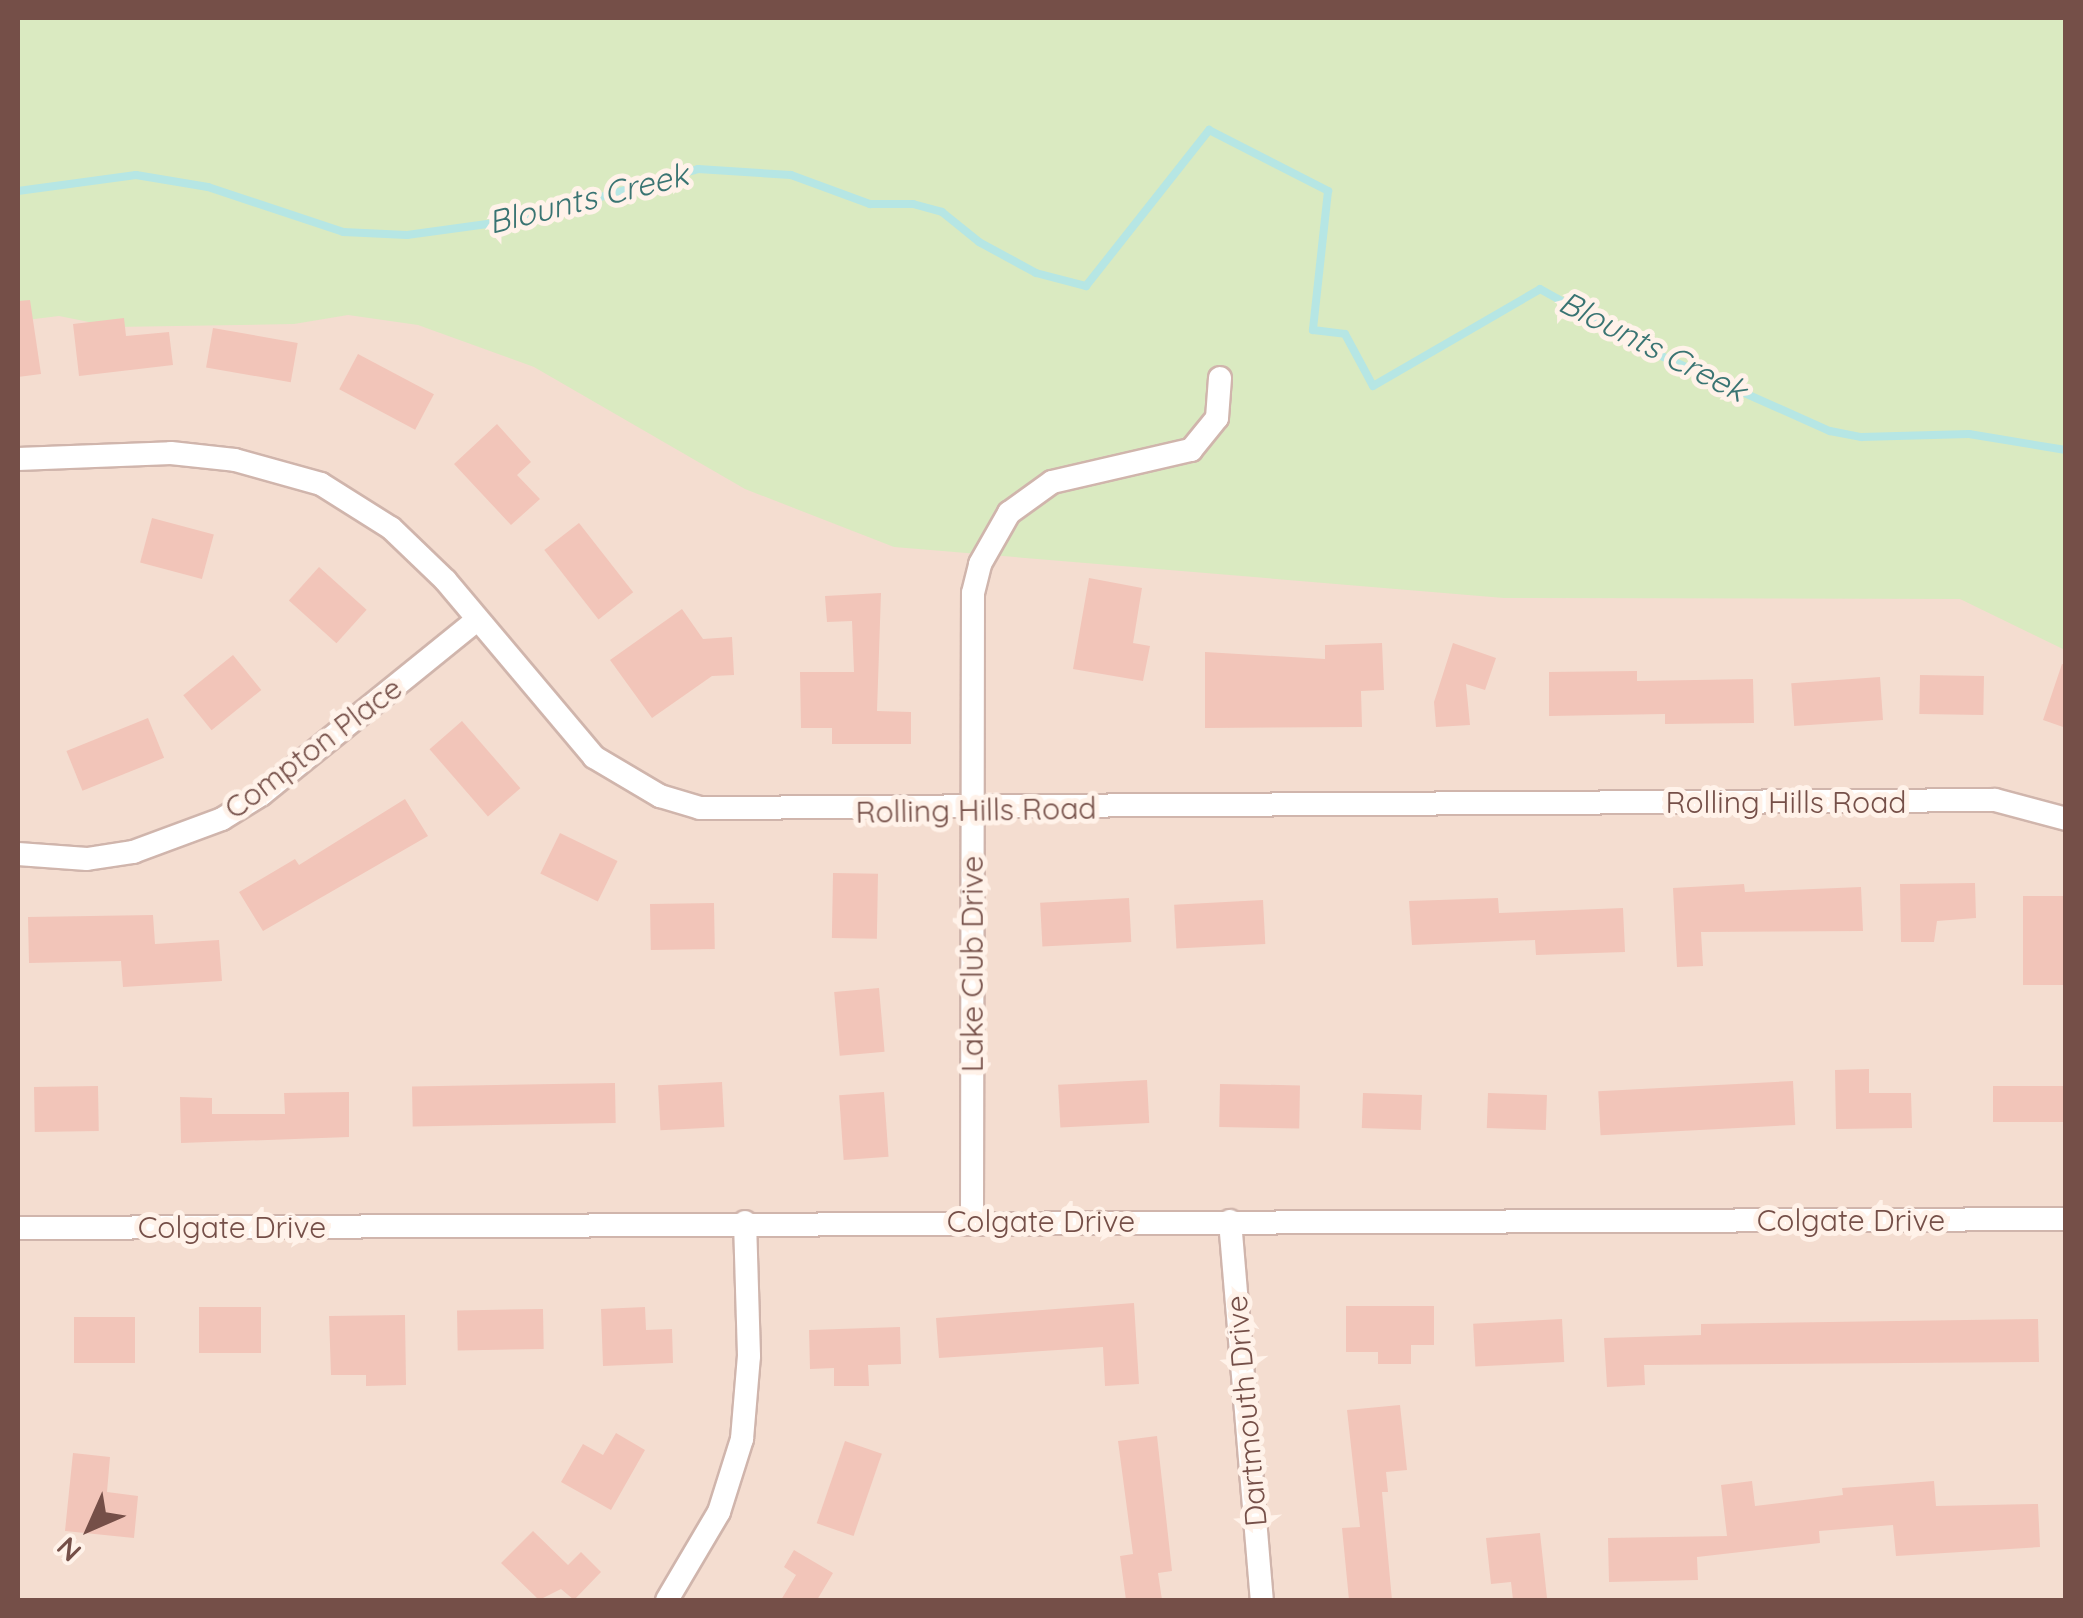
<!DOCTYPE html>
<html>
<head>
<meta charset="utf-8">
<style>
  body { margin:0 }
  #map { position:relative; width:2083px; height:1618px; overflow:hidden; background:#fdede2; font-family:Quicksand,sans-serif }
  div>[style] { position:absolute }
  .residential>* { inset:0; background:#f4ddd0 }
  .green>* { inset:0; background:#daeac1 }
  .stream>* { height:8px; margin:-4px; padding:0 4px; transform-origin:4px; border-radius:4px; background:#b6e6e4 }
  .building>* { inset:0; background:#f2c5b9; transform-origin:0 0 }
  .roads { filter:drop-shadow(2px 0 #d0b5ac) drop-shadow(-2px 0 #d0b5ac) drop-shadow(0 2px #d0b5ac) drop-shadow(0 -2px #d0b5ac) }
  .minor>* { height:22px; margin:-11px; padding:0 11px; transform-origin:11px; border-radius:11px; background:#fff }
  span { translate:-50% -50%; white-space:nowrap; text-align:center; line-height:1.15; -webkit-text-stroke:10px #fff2e9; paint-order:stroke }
  .street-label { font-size:30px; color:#754f48 }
  .water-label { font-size:32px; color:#397472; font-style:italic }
  .frame { position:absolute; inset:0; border:20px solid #754f48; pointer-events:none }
  .north { position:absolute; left:40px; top:1478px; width:100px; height:100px; -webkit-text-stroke:8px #fff2e9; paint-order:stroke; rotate:225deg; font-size:28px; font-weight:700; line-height:40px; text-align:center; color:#754f48 }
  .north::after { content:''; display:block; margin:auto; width:35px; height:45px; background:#754f48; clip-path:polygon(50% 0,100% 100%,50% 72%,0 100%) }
</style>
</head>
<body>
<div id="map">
  <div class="residential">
    <div style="clip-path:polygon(68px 259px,2065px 590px,2065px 1600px,18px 1600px,18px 265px)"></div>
  </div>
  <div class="green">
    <div style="clip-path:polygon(18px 18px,2065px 18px,2065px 650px,1960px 599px,1504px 598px,894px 547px,745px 489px,534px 367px,418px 325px,348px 315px,294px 324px,114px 327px,59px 316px,18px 321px)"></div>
  </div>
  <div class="stream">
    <div style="left:18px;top:191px;width:119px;rotate:-7.7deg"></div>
    <div style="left:136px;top:175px;width:73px;rotate:9.5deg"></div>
    <div style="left:208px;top:187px;width:142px;rotate:18.4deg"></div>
    <div style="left:343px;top:232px;width:64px;rotate:2.7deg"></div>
    <div style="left:407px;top:235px;width:118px;rotate:-7.8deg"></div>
    <div style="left:524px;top:219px;width:181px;rotate:-16deg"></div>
    <div style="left:698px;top:169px;width:93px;rotate:3.7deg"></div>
    <div style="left:791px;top:175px;width:84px;rotate:20.2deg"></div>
    <div style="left:870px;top:204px;width:43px"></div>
    <div style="left:913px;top:204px;width:30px;rotate:15deg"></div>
    <div style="left:942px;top:212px;width:48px;rotate:39deg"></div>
    <div style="left:979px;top:242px;width:65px;rotate:28.5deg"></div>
    <div style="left:1036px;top:273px;width:52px;rotate:14.6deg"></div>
    <div style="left:1086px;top:286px;width:199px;rotate:-51.7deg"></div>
    <div style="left:1209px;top:130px;width:134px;rotate:27.1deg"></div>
    <div style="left:1328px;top:191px;width:140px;rotate:96.2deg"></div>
    <div style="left:1313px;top:330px;width:32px;rotate:7deg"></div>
    <div style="left:1345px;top:334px;width:59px;rotate:61.7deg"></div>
    <div style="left:1373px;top:386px;width:193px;rotate:-30.1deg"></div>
    <div style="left:1540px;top:289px;width:136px;rotate:29deg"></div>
    <div style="left:1659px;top:355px;width:187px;rotate:24deg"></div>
    <div style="left:1830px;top:431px;width:32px;rotate:11deg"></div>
    <div style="left:1861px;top:437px;width:108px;rotate:-1.6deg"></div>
    <div style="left:1969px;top:434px;width:98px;rotate:9.4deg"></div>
  </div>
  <div class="building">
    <div style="clip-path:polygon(30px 300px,41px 374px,18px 377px,18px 301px)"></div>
    <div style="clip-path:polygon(124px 318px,126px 336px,169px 332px,173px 365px,79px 376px,73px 324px)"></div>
    <div style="left:213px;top:328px;width:86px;height:40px;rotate:10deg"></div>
    <div style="left:358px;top:354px;width:86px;height:40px;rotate:28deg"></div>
    <div style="clip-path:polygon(497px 424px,531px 462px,517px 475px,540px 499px,511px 525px,454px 464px)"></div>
    <div style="left:152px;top:518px;width:64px;height:46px;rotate:15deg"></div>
    <div style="left:579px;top:523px;width:88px;height:44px;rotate:52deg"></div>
    <div style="left:319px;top:567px;width:64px;height:45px;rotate:42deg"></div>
    <div style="clip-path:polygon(1089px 578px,1142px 588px,1133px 643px,1150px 646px,1143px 681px,1073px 669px)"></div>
    <div style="clip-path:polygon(881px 593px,877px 711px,911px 712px,911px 744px,832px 744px,832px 728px,801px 728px,800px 672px,854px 672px,852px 621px,827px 622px,825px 596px)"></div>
    <div style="clip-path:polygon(682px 609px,703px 639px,732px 637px,734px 675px,712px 676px,652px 718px,610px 660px)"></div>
    <div style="clip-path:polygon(1382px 643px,1384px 690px,1361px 691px,1362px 727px,1205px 728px,1205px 652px,1325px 659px,1325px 645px)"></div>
    <div style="clip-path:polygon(1453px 643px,1496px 658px,1485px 690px,1466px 684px,1470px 725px,1436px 727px,1434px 702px)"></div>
    <div style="left:233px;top:655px;width:45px;height:64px;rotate:51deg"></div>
    <div style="clip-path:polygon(2062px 664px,2066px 665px,2066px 728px,2043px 720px)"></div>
    <div style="clip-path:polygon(1637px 671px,1637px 681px,1753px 679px,1754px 723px,1665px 724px,1665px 714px,1549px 716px,1549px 672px)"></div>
    <div style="left:1920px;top:675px;width:64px;height:39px;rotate:1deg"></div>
    <div style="left:1880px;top:677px;width:43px;height:89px;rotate:86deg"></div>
    <div style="left:148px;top:718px;width:43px;height:88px;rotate:68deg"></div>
    <div style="left:462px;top:721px;width:89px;height:43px;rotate:49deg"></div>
    <div style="clip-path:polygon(405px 799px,428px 836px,263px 931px,239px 892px,295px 859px,299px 865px)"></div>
    <div style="left:560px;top:833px;width:64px;height:45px;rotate:26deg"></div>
    <div style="left:833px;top:873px;width:45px;height:65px;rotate:1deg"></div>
    <div style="clip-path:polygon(1975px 883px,1976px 918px,1937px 921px,1934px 942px,1901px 942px,1900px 884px)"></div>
    <div style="clip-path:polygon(1744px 884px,1745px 892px,1861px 887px,1863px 931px,1701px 932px,1703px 966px,1677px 967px,1673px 888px)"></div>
    <div style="left:2066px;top:896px;width:89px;height:43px;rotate:90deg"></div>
    <div style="left:1129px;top:898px;width:44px;height:89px;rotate:87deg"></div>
    <div style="clip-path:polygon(1498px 898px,1499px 913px,1623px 908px,1625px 952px,1536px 955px,1535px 940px,1412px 945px,1409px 901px)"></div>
    <div style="left:1263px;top:900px;width:44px;height:89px;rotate:87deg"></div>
    <div style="left:714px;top:903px;width:46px;height:64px;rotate:89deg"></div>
    <div style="clip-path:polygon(153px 915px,155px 944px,219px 940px,222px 981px,123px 987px,121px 961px,29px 963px,28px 917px)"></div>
    <div style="left:879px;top:988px;width:64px;height:45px;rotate:85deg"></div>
    <div style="clip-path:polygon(1869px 1069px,1869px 1093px,1911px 1093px,1912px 1128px,1836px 1129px,1835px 1070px)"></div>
    <div style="left:1147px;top:1080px;width:43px;height:89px;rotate:87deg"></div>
    <div style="left:1793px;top:1081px;width:44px;height:195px;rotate:87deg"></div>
    <div style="left:722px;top:1082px;width:45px;height:64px;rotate:87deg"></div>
    <div style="left:615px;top:1083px;width:40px;height:203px;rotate:89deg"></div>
    <div style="left:1220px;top:1084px;width:80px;height:43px;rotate:1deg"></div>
    <div style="left:98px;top:1086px;width:45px;height:64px;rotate:89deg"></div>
    <div style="left:2066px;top:1086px;width:36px;height:73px;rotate:90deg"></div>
    <div style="clip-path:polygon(349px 1092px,349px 1137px,181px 1143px,180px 1097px,212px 1098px,212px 1114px,285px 1114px,284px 1093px)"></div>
    <div style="left:884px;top:1092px;width:65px;height:45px;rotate:86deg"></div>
    <div style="left:1363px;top:1093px;width:59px;height:35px;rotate:2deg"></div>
    <div style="left:1488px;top:1093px;width:59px;height:35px;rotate:2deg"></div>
    <div style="clip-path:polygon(1134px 1303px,1139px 1384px,1105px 1386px,1103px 1347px,939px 1358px,936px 1318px)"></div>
    <div style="clip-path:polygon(1346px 1306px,1434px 1306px,1434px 1345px,1411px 1345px,1411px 1364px,1378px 1364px,1378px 1352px,1346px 1352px)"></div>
    <div style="left:261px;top:1307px;width:46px;height:62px;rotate:90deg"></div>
    <div style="clip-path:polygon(645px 1307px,646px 1330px,672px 1329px,673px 1363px,603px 1366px,601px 1309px)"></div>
    <div style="left:543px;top:1309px;width:40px;height:86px;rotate:89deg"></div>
    <div style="clip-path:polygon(405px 1315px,406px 1385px,366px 1386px,366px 1375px,331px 1375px,329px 1316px)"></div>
    <div style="left:74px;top:1317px;width:61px;height:46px"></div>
    <div style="left:1562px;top:1319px;width:43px;height:89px;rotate:87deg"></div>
    <div style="clip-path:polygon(2038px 1319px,2039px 1362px,1644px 1365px,1645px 1385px,1607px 1387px,1604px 1338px,1701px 1335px,1701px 1324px)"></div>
    <div style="clip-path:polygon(900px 1327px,901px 1364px,868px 1365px,869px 1386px,834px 1386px,834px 1368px,810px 1369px,809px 1330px)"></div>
    <div style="clip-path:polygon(1400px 1405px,1407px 1470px,1386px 1472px,1388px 1492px,1382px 1492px,1392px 1600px,1349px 1600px,1342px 1528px,1360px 1527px,1347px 1410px)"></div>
    <div style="clip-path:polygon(616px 1433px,645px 1450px,611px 1510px,561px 1482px,583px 1444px,603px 1455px)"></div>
    <div style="clip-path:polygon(1157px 1436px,1172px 1571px,1158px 1573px,1162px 1600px,1126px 1600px,1120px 1556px,1133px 1554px,1118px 1441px)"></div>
    <div style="left:845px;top:1441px;width:39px;height:87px;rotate:19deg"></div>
    <div style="clip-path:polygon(73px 1453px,110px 1457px,107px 1492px,138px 1496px,134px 1538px,65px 1531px)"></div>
    <div style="clip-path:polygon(1752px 1481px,1755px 1506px,1843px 1495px,1842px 1488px,1934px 1481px,1936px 1506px,2038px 1504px,2040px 1547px,1896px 1556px,1893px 1525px,1819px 1531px,1820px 1543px,1697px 1557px,1698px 1580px,1609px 1582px,1608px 1538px,1727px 1536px,1721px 1485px)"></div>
    <div style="clip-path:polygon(533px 1531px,568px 1565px,581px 1552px,601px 1572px,574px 1600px,561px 1589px,539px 1600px,501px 1563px)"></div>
    <div style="clip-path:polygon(1540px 1533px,1547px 1598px,1513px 1600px,1511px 1582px,1491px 1584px,1486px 1538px)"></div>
    <div style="clip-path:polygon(794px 1550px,833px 1573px,817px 1600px,781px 1600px,796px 1575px,784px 1567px)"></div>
  </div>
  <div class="roads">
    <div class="minor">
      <div style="left:18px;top:459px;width:153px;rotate:-2.2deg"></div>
      <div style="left:171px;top:453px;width:64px;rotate:6.2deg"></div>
      <div style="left:235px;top:460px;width:89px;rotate:15.6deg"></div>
      <div style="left:321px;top:484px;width:83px;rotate:32.2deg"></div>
      <div style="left:391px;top:528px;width:76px;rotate:43.9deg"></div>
      <div style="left:446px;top:581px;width:230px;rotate:49.9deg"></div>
      <div style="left:594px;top:757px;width:77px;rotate:30.6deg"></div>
      <div style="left:660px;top:796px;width:42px;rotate:16.7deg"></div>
      <div style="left:700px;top:808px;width:1295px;rotate:-0.35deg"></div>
      <div style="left:1995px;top:800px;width:73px;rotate:15deg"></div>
      <div style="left:18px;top:854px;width:69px;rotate:4.1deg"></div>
      <div style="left:87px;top:859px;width:47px;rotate:-8.7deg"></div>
      <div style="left:133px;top:852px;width:95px;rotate:-20.3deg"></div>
      <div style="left:222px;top:819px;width:47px;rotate:-32deg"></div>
      <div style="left:262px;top:794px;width:277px;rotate:-39deg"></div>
      <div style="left:972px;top:1221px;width:628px;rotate:-89.91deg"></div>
      <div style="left:973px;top:593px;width:30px;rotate:-76deg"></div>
      <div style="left:980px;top:564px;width:59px;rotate:-60.4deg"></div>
      <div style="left:1009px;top:513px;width:53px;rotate:-35.8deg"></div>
      <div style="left:1052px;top:482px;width:143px;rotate:-13deg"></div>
      <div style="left:1191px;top:450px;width:41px;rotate:-50.9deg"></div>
      <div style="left:1217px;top:418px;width:40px;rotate:-85.7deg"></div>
      <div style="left:1230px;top:1221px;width:380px;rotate:85.2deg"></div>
      <div style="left:18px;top:1228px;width:2048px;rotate:-0.25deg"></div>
      <div style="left:667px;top:1600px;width:102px;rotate:-59.4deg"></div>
      <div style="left:719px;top:1512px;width:77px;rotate:-72.5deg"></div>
      <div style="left:742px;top:1439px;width:83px;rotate:-85.2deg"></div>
      <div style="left:749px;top:1356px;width:134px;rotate:-91.7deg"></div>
    </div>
  </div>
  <div class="street-label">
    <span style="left:313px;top:748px;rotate:-37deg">Compton Place</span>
    <span style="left:1786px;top:802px">Rolling Hills Road</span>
    <span style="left:976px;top:810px;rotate:-1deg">Rolling Hills Road</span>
    <span style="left:972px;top:964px;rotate:-90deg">Lake Club Drive</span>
    <span style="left:1851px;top:1220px">Colgate Drive</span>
    <span style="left:1041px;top:1221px">Colgate Drive</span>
    <span style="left:232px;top:1227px">Colgate Drive</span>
    <span style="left:1246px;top:1411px;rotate:-95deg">Dartmouth Drive</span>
  </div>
  <div class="water-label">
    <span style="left:588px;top:198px;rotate:-14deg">Blounts Creek</span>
    <span style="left:1653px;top:346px;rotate:27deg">Blounts Creek</span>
  </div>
  <div class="frame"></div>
  <div class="north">N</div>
</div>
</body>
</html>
